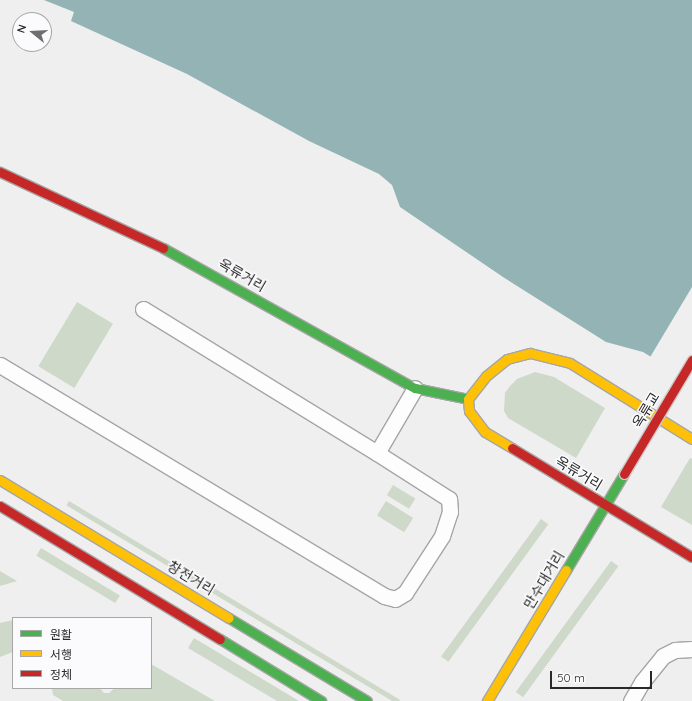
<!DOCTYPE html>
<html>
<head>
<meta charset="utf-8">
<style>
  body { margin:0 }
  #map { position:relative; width:692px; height:701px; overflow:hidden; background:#efefef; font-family:Quicksand,"Noto Sans KR",sans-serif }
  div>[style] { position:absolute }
  .green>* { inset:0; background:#ced9ca; transform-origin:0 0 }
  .water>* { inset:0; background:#93b3b5 }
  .pier>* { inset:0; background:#efefef }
  .roads { filter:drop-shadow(1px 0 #a6a6a6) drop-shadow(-1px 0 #a6a6a6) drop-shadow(0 1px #a6a6a6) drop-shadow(0 -1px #a6a6a6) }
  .street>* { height:15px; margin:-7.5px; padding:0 7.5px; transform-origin:7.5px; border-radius:7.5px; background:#fdfdfd }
  .fast>* { height:9px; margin:-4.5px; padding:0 4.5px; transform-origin:4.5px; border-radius:4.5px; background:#4caf50 }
  .slow>* { height:9px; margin:-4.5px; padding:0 4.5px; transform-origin:4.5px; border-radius:4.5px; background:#ffc107 }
  .jam>* { height:9px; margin:-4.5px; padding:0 4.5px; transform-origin:4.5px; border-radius:4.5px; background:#c62828 }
  .bridges { filter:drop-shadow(1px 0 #cacaca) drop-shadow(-1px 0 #cacaca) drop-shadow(0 1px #cacaca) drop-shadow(0 -1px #cacaca) }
  .jam-bridge>* { height:9px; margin:-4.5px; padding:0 4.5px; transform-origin:4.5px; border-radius:4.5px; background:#c62828 }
  span { translate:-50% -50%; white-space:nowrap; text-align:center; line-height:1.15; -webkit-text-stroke:3px #fbfbfd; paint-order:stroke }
  .street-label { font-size:14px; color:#282929 }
  .legend { position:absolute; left:12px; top:617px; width:140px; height:72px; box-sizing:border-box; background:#fbfbfd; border:1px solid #a7a7a8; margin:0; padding:5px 7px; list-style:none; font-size:12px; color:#282929 }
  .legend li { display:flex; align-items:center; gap:8px; height:20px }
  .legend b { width:20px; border:1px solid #a7a7a8 }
  .north { position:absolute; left:12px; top:12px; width:40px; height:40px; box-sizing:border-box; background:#fbfbfd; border:1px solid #a7a7a8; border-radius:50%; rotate:288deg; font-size:11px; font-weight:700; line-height:16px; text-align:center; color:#282929 }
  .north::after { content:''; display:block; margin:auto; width:14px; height:18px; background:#6e6e6e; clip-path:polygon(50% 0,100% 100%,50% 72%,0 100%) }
  .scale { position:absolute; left:550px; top:671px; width:102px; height:18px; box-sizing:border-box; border:2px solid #282929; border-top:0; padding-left:5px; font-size:12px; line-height:14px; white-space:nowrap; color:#282929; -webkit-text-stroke:3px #fbfbfd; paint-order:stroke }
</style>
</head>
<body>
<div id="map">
  <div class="green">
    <div style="left:77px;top:302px;width:42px;height:75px;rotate:31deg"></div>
    <div style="clip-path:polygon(535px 372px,554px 377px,605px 408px,576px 458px,508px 418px,504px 411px,505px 393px,510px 386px,517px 379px)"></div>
    <div style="clip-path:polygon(690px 458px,692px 459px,692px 525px,661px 507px)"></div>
    <div style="left:393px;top:485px;width:26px;height:12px;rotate:31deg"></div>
    <div style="left:69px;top:501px;width:386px;height:5px;rotate:31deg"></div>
    <div style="left:386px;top:501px;width:32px;height:17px;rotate:32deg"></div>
    <div style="left:541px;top:519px;width:9px;height:170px;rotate:36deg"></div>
    <div style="left:41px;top:548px;width:92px;height:9px;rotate:31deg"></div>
    <div style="left:611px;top:561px;width:9px;height:162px;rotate:36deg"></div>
    <div style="clip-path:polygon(0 571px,17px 581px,0 586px)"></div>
    <div style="clip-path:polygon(13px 620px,13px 652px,0 657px,0 623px)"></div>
    <div style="clip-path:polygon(194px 638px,299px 701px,277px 701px,188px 648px)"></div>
    <div style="clip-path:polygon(151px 664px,215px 701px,63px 701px,53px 695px,52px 688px,100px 688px,104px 693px,109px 693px,115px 688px,151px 688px)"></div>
  </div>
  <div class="water">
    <div style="clip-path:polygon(44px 0,692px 0,692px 382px,643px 352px,606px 342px,503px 277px,400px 207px,392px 185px,379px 174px,309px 141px,187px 74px,71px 21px,74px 12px)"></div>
  </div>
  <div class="pier">
    <div style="clip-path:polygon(692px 287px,692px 384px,649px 359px)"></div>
  </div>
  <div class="roads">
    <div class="street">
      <div style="left:143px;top:309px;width:275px;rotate:31.6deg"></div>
      <div style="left:0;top:365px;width:448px;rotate:31deg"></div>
      <div style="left:384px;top:596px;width:11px;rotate:15deg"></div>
      <div style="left:395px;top:599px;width:12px;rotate:-31deg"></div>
      <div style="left:405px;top:593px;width:68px;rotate:-57deg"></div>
      <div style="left:442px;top:536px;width:25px;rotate:-72deg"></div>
      <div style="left:450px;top:512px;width:13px;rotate:-94deg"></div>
      <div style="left:449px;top:499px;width:85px;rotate:-147.4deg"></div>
      <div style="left:377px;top:453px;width:75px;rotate:-59.7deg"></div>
      <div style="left:631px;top:701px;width:22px;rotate:-60deg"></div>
      <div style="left:642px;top:682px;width:33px;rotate:-51deg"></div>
      <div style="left:663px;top:656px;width:13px;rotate:-27deg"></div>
      <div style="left:675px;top:650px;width:17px;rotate:-3deg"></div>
    </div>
    <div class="fast">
      <div style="left:163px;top:248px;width:288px;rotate:29.1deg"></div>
      <div style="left:415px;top:388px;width:54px;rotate:11.7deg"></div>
      <div style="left:566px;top:570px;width:112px;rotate:-58.9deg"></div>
      <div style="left:229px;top:618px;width:161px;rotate:31deg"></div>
      <div style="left:220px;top:639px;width:119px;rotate:31.5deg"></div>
    </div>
    <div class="slow">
      <div style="left:512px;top:448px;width:31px;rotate:-149deg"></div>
      <div style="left:485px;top:432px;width:26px;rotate:-127deg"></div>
      <div style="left:469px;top:411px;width:12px;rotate:-95deg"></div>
      <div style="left:468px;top:399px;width:29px;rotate:-52deg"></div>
      <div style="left:486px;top:376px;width:27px;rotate:-39deg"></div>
      <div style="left:507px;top:359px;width:24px;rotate:-15deg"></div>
      <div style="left:530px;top:353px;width:41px;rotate:14deg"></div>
      <div style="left:570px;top:363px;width:144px;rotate:31.9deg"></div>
      <div style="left:0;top:480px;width:267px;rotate:31.1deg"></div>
      <div style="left:487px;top:701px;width:153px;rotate:-58.9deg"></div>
    </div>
    <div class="jam">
      <div style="left:0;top:172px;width:180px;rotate:25deg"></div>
      <div style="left:512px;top:448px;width:210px;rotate:31.2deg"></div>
      <div style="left:0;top:506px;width:257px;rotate:31.2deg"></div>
    </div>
  </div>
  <div class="bridges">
    <div class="jam-bridge">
      <div style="left:624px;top:474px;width:133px;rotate:-59.2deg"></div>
    </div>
  </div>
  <div class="street-label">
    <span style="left:242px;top:275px;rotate:30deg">옥류거리</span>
    <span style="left:646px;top:410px;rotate:-59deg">옥류교</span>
    <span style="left:579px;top:473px;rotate:31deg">옥류거리</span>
    <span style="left:191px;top:578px;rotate:31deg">창전거리</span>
    <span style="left:544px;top:580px;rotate:-59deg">만수대거리</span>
  </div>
  <ul class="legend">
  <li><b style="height:5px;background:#4caf50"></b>원활</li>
  <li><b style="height:5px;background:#ffc107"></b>서행</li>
  <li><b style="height:5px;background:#c62828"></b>정체</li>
  </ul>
  <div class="north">N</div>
  <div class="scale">50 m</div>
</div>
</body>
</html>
